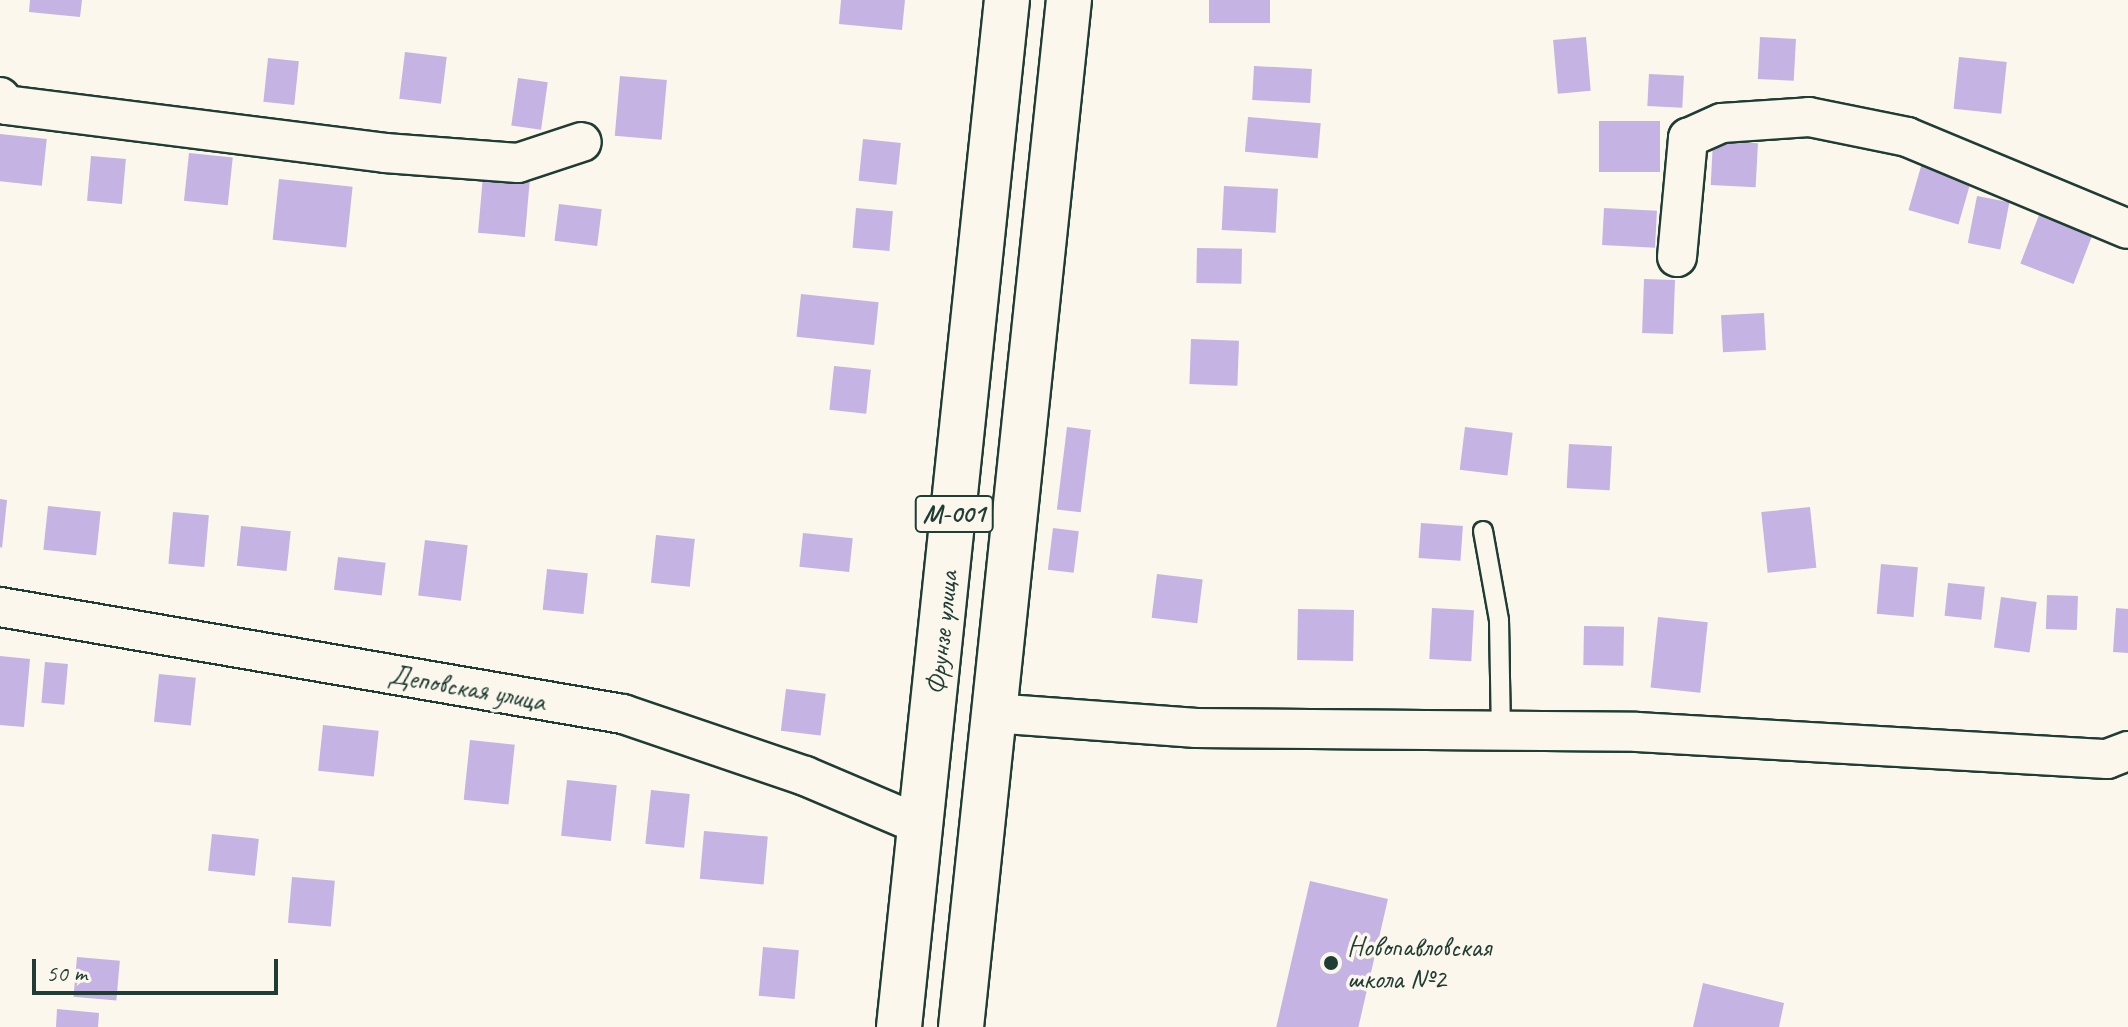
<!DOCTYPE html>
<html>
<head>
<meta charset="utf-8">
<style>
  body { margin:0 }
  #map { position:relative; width:2128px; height:1027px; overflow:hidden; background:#fbf7ec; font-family:Caveat,sans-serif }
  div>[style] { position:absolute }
  .building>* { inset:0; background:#c4b3e3; transform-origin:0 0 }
  .roads { filter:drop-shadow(2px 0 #1f3d34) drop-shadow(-2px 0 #1f3d34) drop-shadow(0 2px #1f3d34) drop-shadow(0 -2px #1f3d34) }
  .service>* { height:18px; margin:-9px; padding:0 9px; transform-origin:9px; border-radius:9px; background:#fbf7ec }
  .minor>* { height:38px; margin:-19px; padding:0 19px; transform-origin:19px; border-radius:19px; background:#fbf7ec }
  .primary>* { height:44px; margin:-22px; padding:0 22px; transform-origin:22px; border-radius:22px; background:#fbf7ec }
  .dots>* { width:22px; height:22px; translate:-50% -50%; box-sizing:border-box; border:4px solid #fbf7ec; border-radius:50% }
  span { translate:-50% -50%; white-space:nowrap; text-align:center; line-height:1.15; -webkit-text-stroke:7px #fbf7ec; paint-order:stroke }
  .shield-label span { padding:2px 6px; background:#fbf7ec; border:2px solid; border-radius:6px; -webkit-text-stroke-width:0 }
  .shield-label { font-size:26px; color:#1f3d34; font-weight:700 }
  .street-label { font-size:28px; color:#1f3d34 }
  .poi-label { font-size:28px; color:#1f3d34 }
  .left { translate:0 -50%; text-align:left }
  .scale { position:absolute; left:32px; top:959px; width:246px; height:36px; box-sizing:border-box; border:4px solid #1f3d34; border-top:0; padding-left:10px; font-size:24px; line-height:28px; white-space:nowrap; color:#1f3d34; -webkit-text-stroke:6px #fbf7ec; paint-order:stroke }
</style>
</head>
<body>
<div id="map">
  <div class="building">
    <div style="clip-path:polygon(30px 0,82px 0,80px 17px,29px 12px)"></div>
    <div style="clip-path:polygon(841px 0,905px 0,902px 30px,839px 24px)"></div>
    <div style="left:1209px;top:0;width:61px;height:23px"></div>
    <div style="left:1586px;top:37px;width:54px;height:33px;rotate:85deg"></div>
    <div style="left:1760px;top:37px;width:36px;height:42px;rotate:3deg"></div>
    <div style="left:405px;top:52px;width:42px;height:47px;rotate:7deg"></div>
    <div style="left:1959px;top:57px;width:48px;height:52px;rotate:6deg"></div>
    <div style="left:268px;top:58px;width:31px;height:44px;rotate:6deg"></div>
    <div style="left:1254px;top:66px;width:58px;height:34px;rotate:3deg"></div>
    <div style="left:1649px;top:74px;width:35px;height:32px;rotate:3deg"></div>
    <div style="left:620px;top:76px;width:47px;height:60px;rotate:5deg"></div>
    <div style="left:518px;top:78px;width:30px;height:48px;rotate:8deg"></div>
    <div style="left:1248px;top:117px;width:73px;height:35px;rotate:5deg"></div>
    <div style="left:1599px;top:121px;width:61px;height:51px"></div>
    <div style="left:0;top:134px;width:47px;height:47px;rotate:6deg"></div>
    <div style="left:863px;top:139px;width:38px;height:42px;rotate:6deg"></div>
    <div style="left:1713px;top:141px;width:45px;height:44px;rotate:3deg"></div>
    <div style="left:189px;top:153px;width:44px;height:48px;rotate:6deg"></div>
    <div style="left:91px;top:156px;width:35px;height:45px;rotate:5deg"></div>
    <div style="left:1922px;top:163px;width:52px;height:49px;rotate:16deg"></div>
    <div style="left:483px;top:176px;width:47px;height:57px;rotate:5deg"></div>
    <div style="left:279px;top:179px;width:74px;height:61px;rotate:6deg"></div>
    <div style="left:1224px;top:186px;width:54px;height:44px;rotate:3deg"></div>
    <div style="left:1977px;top:196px;width:33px;height:48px;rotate:11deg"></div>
    <div style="left:559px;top:204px;width:43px;height:37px;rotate:7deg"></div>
    <div style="left:856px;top:208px;width:37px;height:40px;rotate:5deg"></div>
    <div style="left:1604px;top:208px;width:53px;height:37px;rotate:3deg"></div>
    <div style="left:2039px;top:215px;width:57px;height:52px;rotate:21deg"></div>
    <div style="left:1197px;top:248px;width:45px;height:35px;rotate:1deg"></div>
    <div style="left:1644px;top:279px;width:31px;height:54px;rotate:2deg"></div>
    <div style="left:801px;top:294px;width:78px;height:43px;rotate:6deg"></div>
    <div style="left:1764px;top:313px;width:37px;height:43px;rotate:87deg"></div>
    <div style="left:1191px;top:339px;width:48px;height:45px;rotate:2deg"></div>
    <div style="left:834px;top:366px;width:37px;height:44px;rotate:6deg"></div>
    <div style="left:1067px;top:427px;width:24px;height:83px;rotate:7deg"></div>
    <div style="left:1465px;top:427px;width:48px;height:43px;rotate:7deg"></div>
    <div style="left:1569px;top:444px;width:43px;height:44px;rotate:3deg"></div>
    <div style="clip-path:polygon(0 499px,7px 500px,2px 548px,0 547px)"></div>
    <div style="left:48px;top:506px;width:53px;height:44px;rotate:6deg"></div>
    <div style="left:1810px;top:507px;width:61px;height:49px;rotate:84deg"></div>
    <div style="left:173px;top:512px;width:36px;height:52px;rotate:5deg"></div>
    <div style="left:1421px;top:523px;width:42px;height:35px;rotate:4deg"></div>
    <div style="left:241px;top:526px;width:50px;height:40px;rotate:6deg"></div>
    <div style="left:1053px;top:528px;width:26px;height:42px;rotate:7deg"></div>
    <div style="left:803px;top:533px;width:50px;height:34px;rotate:6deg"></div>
    <div style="left:656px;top:535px;width:39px;height:48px;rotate:6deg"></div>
    <div style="left:425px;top:540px;width:43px;height:56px;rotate:7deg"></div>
    <div style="left:338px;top:557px;width:48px;height:33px;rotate:7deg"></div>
    <div style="left:1881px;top:564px;width:37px;height:50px;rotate:5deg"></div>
    <div style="left:547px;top:569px;width:41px;height:41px;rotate:6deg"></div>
    <div style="left:1157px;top:574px;width:46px;height:44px;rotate:7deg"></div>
    <div style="left:1948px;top:583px;width:37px;height:33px;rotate:6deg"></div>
    <div style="left:2047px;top:595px;width:31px;height:34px;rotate:2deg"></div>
    <div style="left:2001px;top:597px;width:36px;height:51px;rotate:8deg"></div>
    <div style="left:1432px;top:608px;width:42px;height:51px;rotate:3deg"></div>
    <div style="clip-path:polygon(2116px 608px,2128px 609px,2128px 653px,2113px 652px)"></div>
    <div style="left:1298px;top:609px;width:56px;height:51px;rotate:1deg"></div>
    <div style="left:1658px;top:617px;width:50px;height:71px;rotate:6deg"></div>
    <div style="left:1584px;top:626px;width:40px;height:39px;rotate:1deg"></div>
    <div style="clip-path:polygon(0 656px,30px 659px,24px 727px,0 725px)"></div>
    <div style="left:45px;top:662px;width:23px;height:41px;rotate:5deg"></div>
    <div style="left:159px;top:674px;width:37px;height:48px;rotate:6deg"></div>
    <div style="left:786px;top:689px;width:40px;height:42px;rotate:7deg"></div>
    <div style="left:323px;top:725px;width:56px;height:46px;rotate:6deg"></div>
    <div style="left:470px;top:740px;width:45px;height:60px;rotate:6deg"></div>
    <div style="left:567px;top:780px;width:50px;height:56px;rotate:6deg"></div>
    <div style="left:651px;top:790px;width:39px;height:54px;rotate:6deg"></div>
    <div style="left:704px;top:831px;width:64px;height:48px;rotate:5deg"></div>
    <div style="left:212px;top:834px;width:47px;height:37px;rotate:6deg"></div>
    <div style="left:292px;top:877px;width:43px;height:46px;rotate:5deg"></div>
    <div style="left:1310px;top:881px;width:80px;height:150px;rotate:13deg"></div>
    <div style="left:763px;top:947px;width:36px;height:49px;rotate:5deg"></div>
    <div style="left:77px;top:957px;width:43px;height:40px;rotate:5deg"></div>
    <div style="clip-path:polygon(1703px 983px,1784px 1003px,1779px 1027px,1693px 1027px)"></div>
    <div style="clip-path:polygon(57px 1009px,99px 1013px,98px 1027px,56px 1027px)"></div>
  </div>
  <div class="roads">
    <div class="service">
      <div style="left:1483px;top:531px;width:90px;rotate:79.8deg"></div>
      <div style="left:1499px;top:620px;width:111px;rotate:89deg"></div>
    </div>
    <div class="minor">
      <div style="left:0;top:97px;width:10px;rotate:53deg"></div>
      <div style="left:6px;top:105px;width:382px;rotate:7.2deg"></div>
      <div style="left:385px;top:153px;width:133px;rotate:4.3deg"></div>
      <div style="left:518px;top:163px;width:67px;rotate:-18.2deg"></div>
      <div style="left:1677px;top:257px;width:120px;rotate:-84.7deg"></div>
      <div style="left:1688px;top:138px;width:37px;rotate:-24deg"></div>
      <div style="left:1722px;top:123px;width:87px;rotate:-3.9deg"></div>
      <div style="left:1809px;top:117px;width:100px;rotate:11.5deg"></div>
      <div style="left:1907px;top:137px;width:239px;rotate:22.6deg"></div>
      <div style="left:0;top:607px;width:632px;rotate:9.75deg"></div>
      <div style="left:623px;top:714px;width:192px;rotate:18.8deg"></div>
      <div style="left:805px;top:776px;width:123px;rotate:23deg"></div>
      <div style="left:992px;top:713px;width:205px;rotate:4.2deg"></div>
      <div style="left:1196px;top:728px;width:441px;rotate:0.5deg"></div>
      <div style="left:1637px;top:732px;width:471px;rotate:3.3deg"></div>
      <div style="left:2107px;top:759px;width:22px;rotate:-21deg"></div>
    </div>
    <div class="primary">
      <div style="left:899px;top:1027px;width:1033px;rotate:-84deg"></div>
      <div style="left:961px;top:1027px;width:1033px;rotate:-84deg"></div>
    </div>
  </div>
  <div class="dots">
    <div style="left:1331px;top:963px;background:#1f3d34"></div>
  </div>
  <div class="shield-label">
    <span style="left:954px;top:514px">M-001</span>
  </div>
  <div class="street-label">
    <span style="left:942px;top:633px;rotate:-84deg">Фрунзе улица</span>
    <span style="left:467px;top:688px;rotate:10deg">Деповская улица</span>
  </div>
  <div class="poi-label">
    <span class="left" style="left:1347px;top:963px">Новопавловская<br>школа №2</span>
  </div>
  <div class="scale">50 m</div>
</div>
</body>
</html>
